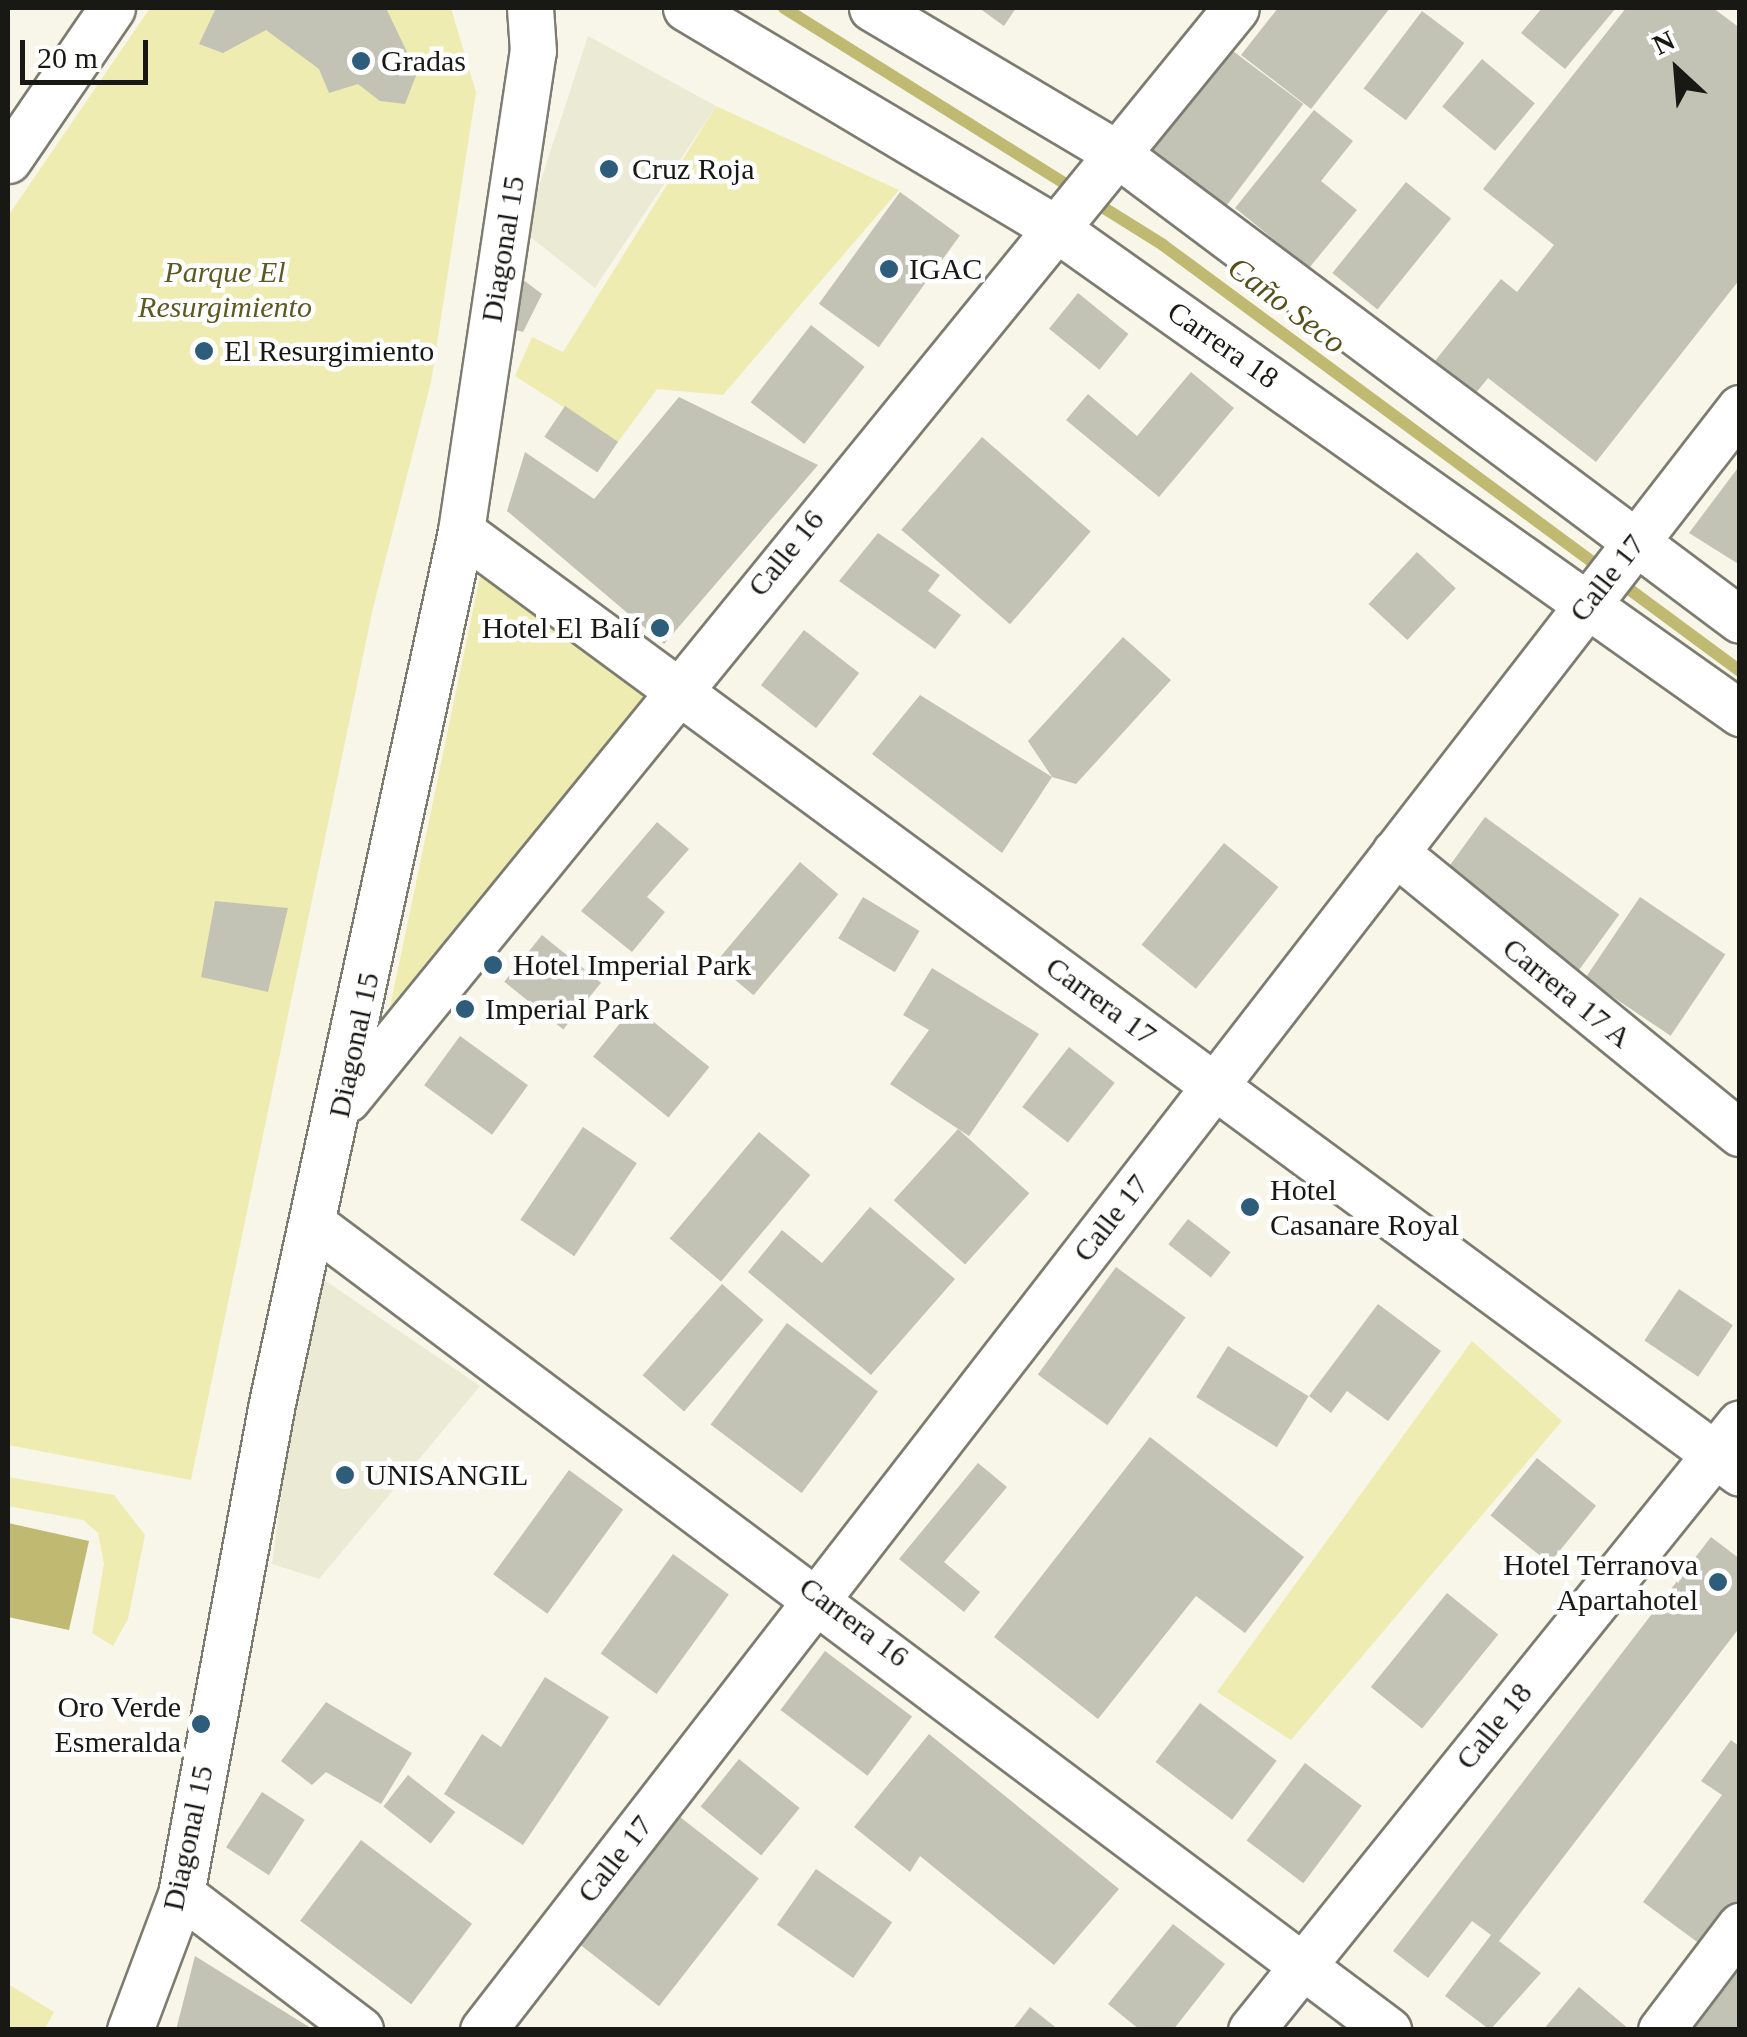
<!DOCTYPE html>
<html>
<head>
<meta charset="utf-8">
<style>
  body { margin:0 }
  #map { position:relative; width:1747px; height:2037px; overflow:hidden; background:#f7f6e9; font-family:Georgia,serif }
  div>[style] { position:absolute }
  .built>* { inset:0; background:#ebead5 }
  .green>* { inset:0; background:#efecb2 }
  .water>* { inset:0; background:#bfb971 }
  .stream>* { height:12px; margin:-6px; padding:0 6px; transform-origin:6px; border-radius:6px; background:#bfb971 }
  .building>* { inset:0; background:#c2c2b5; transform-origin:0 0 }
  .roads { filter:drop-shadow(2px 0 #7c7c70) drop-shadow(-2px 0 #7c7c70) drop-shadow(0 2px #7c7c70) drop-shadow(0 -2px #7c7c70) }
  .minor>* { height:45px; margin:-22.5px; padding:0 22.5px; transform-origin:22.5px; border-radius:22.5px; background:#fff }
  .dots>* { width:28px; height:28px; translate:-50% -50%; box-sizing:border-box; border:5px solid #fff; border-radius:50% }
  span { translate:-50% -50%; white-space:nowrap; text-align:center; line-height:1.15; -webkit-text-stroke:9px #fff; paint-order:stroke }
  .poi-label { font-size:30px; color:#181814 }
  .left { translate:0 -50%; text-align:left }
  .right { translate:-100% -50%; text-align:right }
  .street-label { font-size:30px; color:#181814 }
  .park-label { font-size:30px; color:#5e5923; font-style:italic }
  .water-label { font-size:32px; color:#56511b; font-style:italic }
  .frame { position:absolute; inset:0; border:10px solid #181814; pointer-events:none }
  .north { position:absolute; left:1627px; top:20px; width:100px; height:100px; -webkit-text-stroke:8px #fff; paint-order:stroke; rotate:334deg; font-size:28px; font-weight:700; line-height:40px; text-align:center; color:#181814 }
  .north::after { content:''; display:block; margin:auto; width:35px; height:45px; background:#181814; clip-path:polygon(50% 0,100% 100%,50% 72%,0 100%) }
  .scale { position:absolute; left:20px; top:40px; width:128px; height:45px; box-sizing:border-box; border:5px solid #181814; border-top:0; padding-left:12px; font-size:30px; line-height:35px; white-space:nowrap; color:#181814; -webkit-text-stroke:8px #fff; paint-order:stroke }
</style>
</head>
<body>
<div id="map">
  <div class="built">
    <div style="clip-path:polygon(588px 36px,716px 106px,595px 288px,524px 232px)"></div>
    <div style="clip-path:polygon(311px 1271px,480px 1386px,319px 1579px,272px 1564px)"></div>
  </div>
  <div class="green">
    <div style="clip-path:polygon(150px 8px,451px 8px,476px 92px,431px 382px,373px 608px,191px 1480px,8px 1445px,8px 216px)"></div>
    <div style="clip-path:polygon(716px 106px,899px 190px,723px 395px,657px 389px,618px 442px,515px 376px,532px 337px,563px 352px)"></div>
    <div style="clip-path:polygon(482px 567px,648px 692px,390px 1007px)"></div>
    <div style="clip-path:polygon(1472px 1341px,1562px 1421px,1291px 1740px,1217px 1692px)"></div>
    <div style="clip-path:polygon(8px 1477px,114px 1495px,145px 1535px,128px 1619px,113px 1646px,92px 1633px,104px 1564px,98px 1533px,83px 1520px,8px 1506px)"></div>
    <div style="clip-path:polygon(8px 1984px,54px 2012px,45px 2029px,8px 2029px)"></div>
  </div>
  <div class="water">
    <div style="clip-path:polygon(8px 1523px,89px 1541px,69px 1630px,8px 1617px)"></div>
  </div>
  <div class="stream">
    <div style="left:784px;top:8px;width:447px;rotate:32deg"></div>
    <div style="left:1163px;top:245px;width:717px;rotate:36.44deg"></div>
  </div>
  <div class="building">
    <div style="clip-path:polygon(216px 8px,386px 8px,417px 73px,405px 104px,380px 101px,358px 84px,329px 93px,319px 69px,266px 30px,223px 53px,199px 44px)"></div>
    <div style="clip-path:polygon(979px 8px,1016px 8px,1004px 26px)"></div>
    <div style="clip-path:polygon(1278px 8px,1390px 8px,1311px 109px,1241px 55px)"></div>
    <div style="clip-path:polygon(1542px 8px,1616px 8px,1565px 69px,1521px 33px)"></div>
    <div style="clip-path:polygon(1626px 8px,1713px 8px,1740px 28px,1740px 279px,1596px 462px,1488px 378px,1471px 399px,1430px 367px,1501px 279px,1517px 292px,1554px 245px,1483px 189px)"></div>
    <div style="left:1422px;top:11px;width:53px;height:97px;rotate:37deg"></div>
    <div style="left:1229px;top:48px;width:93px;height:131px;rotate:37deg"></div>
    <div style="left:1482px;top:59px;width:69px;height:62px;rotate:40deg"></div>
    <div style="clip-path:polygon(1314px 110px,1353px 141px,1321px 181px,1357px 210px,1309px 268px,1235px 208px)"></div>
    <div style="left:1406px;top:182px;width:58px;height:117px;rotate:39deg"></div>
    <div style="left:900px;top:192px;width:74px;height:138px;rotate:36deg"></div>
    <div style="clip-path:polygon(518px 276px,542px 294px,523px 332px,503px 326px)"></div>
    <div style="left:1078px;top:293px;width:65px;height:46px;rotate:39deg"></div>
    <div style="left:811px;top:325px;width:68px;height:98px;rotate:38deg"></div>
    <div style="clip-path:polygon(1191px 372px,1234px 408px,1159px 497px,1066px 420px,1088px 394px,1137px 436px)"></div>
    <div style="clip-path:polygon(679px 397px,818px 465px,664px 644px,507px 511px,525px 452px,594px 499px)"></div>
    <div style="left:565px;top:406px;width:64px;height:37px;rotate:34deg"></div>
    <div style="left:982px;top:437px;width:144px;height:123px;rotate:41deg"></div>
    <div style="clip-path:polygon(1740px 465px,1740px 565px,1689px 533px)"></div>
    <div style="clip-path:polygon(878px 533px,940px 575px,928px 591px,961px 615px,935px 649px,839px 581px)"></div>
    <div style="left:1417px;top:552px;width:53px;height:71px;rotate:43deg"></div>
    <div style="left:804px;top:630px;width:70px;height:70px;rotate:38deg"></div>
    <div style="clip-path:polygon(1123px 637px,1171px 680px,1076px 784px,1052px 777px,1002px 853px,872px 754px,920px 695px,1052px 777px,1028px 741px)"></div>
    <div style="left:1485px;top:817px;width:166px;height:71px;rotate:36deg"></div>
    <div style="clip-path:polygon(657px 822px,689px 849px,647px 897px,665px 912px,632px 952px,581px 911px)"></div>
    <div style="left:1224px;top:843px;width:70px;height:131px;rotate:39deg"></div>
    <div style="left:800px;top:862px;width:50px;height:132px;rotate:40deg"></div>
    <div style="left:863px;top:897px;width:66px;height:48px;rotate:31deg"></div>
    <div style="left:1640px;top:897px;width:103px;height:98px;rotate:34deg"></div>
    <div style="clip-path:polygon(215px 901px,288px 908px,268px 992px,201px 977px)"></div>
    <div style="left:542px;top:935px;width:76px;height:60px;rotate:39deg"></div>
    <div style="clip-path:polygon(932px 968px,1039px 1034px,969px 1136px,890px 1084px,929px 1030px,903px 1015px)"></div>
    <div style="left:634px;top:1006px;width:97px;height:65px;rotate:39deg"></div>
    <div style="left:460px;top:1036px;width:84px;height:61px;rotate:36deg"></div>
    <div style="left:1069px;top:1047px;width:58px;height:76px;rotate:38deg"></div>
    <div style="left:583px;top:1127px;width:65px;height:112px;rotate:34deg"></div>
    <div style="left:958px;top:1129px;width:96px;height:96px;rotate:42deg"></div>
    <div style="left:759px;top:1132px;width:67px;height:139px;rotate:40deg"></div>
    <div style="clip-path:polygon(870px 1207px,955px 1279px,871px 1375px,748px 1272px,782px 1230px,822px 1263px)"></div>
    <div style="left:1188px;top:1219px;width:54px;height:32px;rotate:38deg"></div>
    <div style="left:1116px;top:1267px;width:86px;height:133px;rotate:36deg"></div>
    <div style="left:722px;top:1284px;width:55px;height:121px;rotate:41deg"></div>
    <div style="left:1679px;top:1289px;width:65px;height:62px;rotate:34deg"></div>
    <div style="clip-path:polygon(1378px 1304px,1441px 1351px,1388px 1421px,1347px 1391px,1331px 1413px,1309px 1396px)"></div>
    <div style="left:787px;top:1323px;width:114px;height:127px;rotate:37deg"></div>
    <div style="left:1228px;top:1346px;width:95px;height:60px;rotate:32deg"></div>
    <div style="clip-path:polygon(1150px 1437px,1304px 1557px,1245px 1633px,1196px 1596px,1098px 1719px,994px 1637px)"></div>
    <div style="left:1537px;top:1458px;width:76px;height:74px;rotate:39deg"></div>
    <div style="clip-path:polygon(978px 1463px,1007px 1487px,944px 1562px,980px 1592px,964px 1612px,899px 1559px)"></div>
    <div style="left:569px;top:1470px;width:67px;height:129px;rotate:36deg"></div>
    <div style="clip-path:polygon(1711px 1537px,1740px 1559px,1740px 1627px,1499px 1941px,1541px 1973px,1490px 2030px,1445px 1996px,1491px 1935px,1472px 1921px,1428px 1978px,1393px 1951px)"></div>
    <div style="left:673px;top:1554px;width:69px;height:123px;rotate:36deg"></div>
    <div style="left:1447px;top:1593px;width:66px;height:121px;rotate:39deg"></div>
    <div style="left:825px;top:1651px;width:109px;height:74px;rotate:37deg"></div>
    <div style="clip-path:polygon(545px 1677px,609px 1717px,523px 1845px,444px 1794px,482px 1734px,501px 1747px)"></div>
    <div style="clip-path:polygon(326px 1702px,412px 1753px,381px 1804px,326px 1772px,312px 1785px,281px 1761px)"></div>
    <div style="left:1200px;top:1703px;width:96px;height:74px;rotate:37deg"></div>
    <div style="clip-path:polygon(929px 1734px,1119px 1889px,1054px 1965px,920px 1856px,910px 1872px,854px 1827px)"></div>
    <div style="clip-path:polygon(1731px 1740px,1740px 1747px,1740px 1899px,1704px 1947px,1643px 1902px,1722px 1795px,1701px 1781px)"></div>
    <div style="left:739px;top:1759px;width:78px;height:61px;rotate:39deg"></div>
    <div style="left:1305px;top:1763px;width:71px;height:97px;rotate:37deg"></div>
    <div style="left:408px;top:1775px;width:60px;height:40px;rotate:38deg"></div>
    <div style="left:262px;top:1792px;width:51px;height:66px;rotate:33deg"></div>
    <div style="left:680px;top:1817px;width:100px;height:162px;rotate:38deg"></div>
    <div style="left:361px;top:1840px;width:139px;height:101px;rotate:37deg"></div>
    <div style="left:816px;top:1869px;width:93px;height:68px;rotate:35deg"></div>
    <div style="clip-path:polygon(1173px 1924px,1225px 1964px,1173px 2030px,1140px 2030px,1108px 2004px)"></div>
    <div style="clip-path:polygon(195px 1956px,314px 2030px,176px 2030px)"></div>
    <div style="clip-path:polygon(1740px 1960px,1740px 2030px,1687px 2030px)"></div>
    <div style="clip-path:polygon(1579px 1987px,1630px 2030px,1543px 2030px)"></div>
    <div style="clip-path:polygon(1030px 2007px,1059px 2030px,1012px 2030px)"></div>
  </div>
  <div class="roads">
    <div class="minor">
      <div style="left:686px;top:8px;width:428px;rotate:30.8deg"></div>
      <div style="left:1054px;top:227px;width:841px;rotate:35.32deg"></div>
      <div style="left:872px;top:8px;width:284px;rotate:30.7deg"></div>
      <div style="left:1116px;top:153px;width:779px;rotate:36.81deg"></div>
      <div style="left:8px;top:160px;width:184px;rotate:-55.6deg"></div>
      <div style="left:461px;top:531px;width:1588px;rotate:36.37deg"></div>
      <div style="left:1395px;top:852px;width:445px;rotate:39.2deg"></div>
      <div style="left:347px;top:1099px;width:1407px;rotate:-50.83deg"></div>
      <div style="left:313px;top:1224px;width:1344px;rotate:36.86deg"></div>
      <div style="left:181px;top:1894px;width:225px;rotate:37.2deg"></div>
      <div style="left:130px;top:2030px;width:145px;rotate:-69.4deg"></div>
      <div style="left:181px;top:1894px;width:499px;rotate:-79.5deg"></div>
      <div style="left:272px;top:1403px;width:892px;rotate:-77.77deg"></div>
      <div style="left:461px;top:531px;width:485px;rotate:-81.5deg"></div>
      <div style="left:533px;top:51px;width:43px;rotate:-94deg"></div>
      <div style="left:483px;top:2030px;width:2052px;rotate:-52.23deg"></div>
      <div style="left:1251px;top:2030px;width:779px;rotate:-51.15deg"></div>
      <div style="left:1661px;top:2030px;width:131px;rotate:-52.8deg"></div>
    </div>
  </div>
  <div class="dots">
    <div style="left:361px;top:61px;background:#2e5d7c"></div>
    <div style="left:609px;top:169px;background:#2e5d7c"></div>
    <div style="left:889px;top:269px;background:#2e5d7c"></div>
    <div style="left:204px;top:351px;background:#2e5d7c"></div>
    <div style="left:660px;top:628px;background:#2e5d7c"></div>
    <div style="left:493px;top:965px;background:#2e5d7c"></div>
    <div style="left:465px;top:1009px;background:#2e5d7c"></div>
    <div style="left:1250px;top:1207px;background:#2e5d7c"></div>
    <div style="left:345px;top:1475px;background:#2e5d7c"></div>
    <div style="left:1718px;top:1582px;background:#2e5d7c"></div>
    <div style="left:201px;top:1724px;background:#2e5d7c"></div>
  </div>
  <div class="poi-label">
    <span class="left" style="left:381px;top:61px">Gradas</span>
    <span class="left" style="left:632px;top:169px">Cruz Roja</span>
    <span class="left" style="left:909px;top:269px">IGAC</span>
    <span class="left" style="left:224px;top:351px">El Resurgimiento</span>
    <span class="right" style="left:640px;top:628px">Hotel El Balí</span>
    <span class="left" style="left:513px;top:965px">Hotel Imperial Park</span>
    <span class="left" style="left:485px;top:1009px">Imperial Park</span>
    <span class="left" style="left:1270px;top:1207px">Hotel<br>Casanare Royal</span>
    <span class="left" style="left:365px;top:1475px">UNISANGIL</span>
    <span class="right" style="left:1698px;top:1582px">Hotel Terranova<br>Apartahotel</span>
    <span class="right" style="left:181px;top:1724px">Oro Verde<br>Esmeralda</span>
  </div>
  <div class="street-label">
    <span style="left:503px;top:249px;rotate:-81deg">Diagonal 15</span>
    <span style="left:1223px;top:345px;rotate:35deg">Carrera 18</span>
    <span style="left:786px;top:553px;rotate:-51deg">Calle 16</span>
    <span style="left:1607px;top:578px;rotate:-52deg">Calle 17</span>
    <span style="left:1567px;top:993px;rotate:39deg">Carrera 17 A</span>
    <span style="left:1101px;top:1001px;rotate:36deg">Carrera 17</span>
    <span style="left:354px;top:1045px;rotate:-78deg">Diagonal 15</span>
    <span style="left:1111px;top:1218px;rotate:-52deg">Calle 17</span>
    <span style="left:854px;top:1622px;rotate:37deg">Carrera 16</span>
    <span style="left:1494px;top:1726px;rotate:-51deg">Calle 18</span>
    <span style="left:188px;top:1838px;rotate:-78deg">Diagonal 15</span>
    <span style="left:615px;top:1859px;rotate:-52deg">Calle 17</span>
  </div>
  <div class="park-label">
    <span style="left:225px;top:289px">Parque El<br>Resurgimiento</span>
  </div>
  <div class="water-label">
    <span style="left:1287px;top:305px;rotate:37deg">Caño Seco</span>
  </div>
  <div class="frame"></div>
  <div class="north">N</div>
  <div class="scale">20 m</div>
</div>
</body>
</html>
